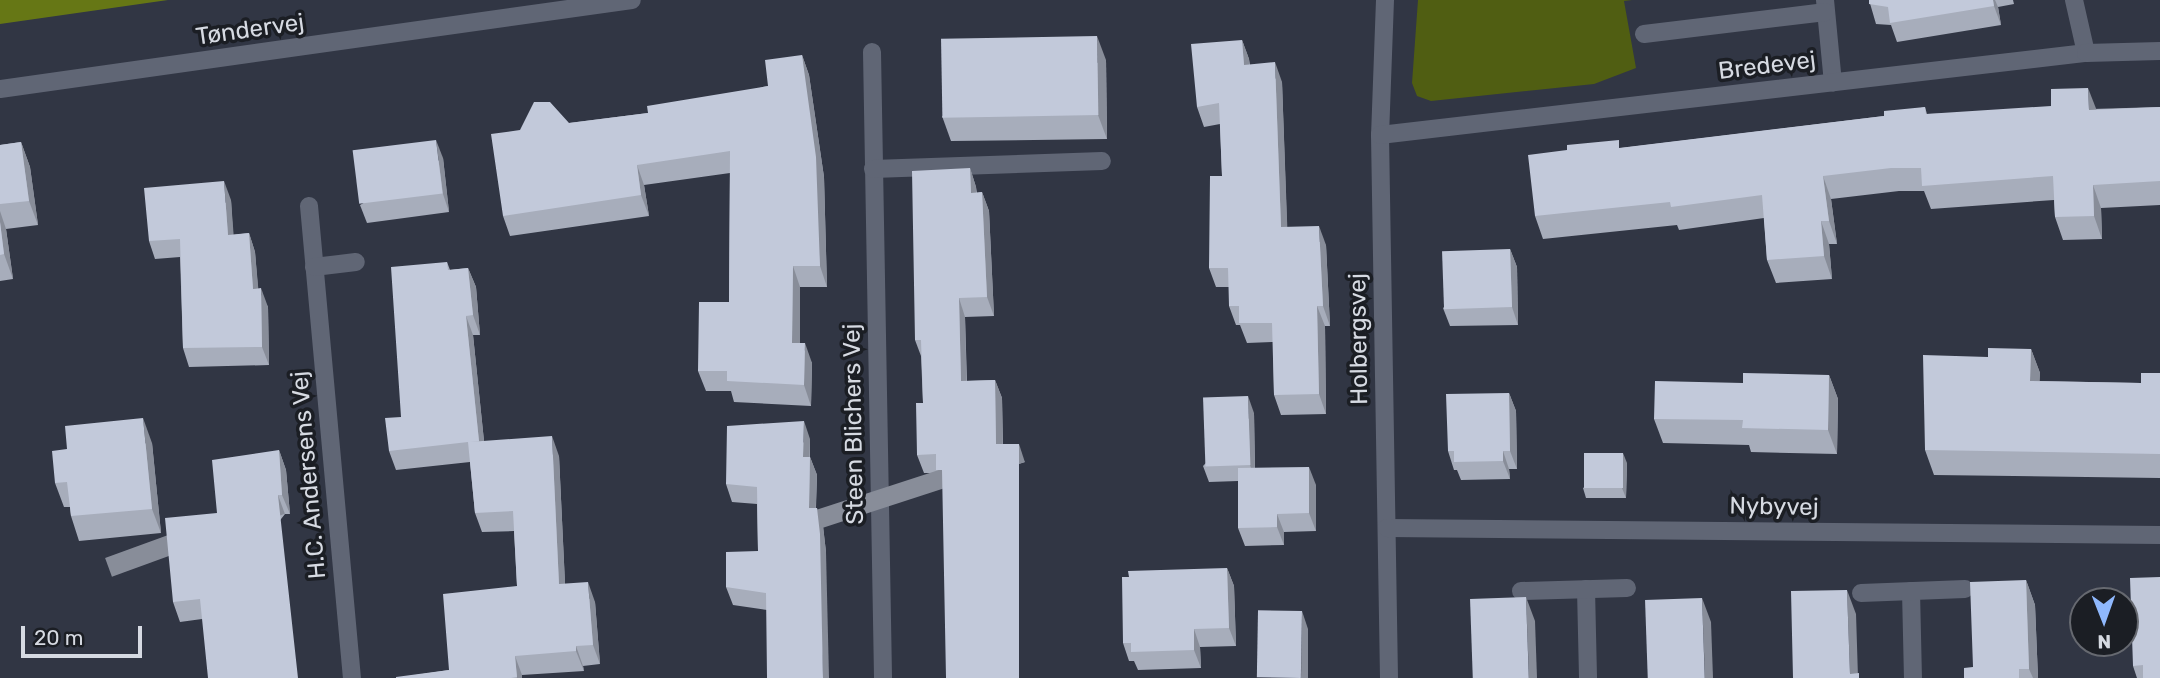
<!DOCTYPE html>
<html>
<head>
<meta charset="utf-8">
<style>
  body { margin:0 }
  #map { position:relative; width:2160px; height:678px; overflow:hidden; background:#313644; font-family:Rubik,sans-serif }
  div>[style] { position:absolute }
  .green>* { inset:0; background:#505e12 }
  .forest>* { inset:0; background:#667715 }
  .service>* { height:18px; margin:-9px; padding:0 9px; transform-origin:9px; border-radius:9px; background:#606675 }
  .minor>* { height:18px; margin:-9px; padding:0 9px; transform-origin:9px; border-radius:9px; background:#606675 }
  .tertiary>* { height:18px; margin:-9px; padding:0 9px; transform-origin:9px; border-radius:9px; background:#606675 }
  .wall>* { inset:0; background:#a7adbb }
  .shaded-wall>* { inset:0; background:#888d99; transform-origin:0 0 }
  .building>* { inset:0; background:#c2c9da; transform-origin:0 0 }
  span { translate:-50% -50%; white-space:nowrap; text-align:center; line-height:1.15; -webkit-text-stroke:7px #1b1e24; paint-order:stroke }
  .street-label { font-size:24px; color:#d6dae2 }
  .north { position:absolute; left:2069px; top:587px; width:70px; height:70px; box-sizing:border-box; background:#1b1e24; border:2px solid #666970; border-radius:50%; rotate:179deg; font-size:19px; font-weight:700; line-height:28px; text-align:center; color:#d6dae2 }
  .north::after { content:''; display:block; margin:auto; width:24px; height:32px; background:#8fb8fd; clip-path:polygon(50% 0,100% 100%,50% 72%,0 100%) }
  .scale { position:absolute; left:21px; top:626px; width:121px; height:32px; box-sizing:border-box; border:4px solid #d6dae2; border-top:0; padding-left:9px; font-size:21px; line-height:24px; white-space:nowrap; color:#d6dae2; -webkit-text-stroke:5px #1b1e24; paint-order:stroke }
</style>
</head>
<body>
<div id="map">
  <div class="green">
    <div style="clip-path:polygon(1418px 0,1632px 0,1624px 1px,1636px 68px,1594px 84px,1431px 101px,1417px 96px,1412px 83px)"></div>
  </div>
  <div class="forest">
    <div style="clip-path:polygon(0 0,168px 0,0 24px)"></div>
  </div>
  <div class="service">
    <div style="left:1825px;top:0;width:83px;rotate:84.5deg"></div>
    <div style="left:2074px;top:0;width:54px;rotate:77.2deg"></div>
    <div style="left:1644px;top:34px;width:183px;rotate:-6.9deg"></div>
  </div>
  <div class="minor">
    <div style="left:1385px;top:0;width:135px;rotate:92.1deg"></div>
    <div style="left:1380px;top:135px;width:543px;rotate:89.05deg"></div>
    <div style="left:872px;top:52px;width:626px;rotate:88.99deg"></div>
    <div style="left:1380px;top:135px;width:711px;rotate:-6.63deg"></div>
    <div style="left:2086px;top:53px;width:74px;rotate:-1.5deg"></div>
    <div style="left:873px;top:169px;width:229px;rotate:-2deg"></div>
    <div style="left:309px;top:206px;width:474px;rotate:84.8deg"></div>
    <div style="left:314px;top:267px;width:42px;rotate:-6.8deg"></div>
    <div style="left:1387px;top:528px;width:773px;rotate:0.52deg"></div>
    <div style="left:1586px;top:589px;width:89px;rotate:88.7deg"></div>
    <div style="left:1521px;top:591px;width:106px;rotate:-1.6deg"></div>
    <div style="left:1911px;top:591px;width:87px;rotate:88.7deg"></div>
    <div style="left:1861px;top:593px;width:104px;rotate:-2.2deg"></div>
  </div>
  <div class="tertiary">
    <div style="left:0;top:89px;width:638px;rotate:-8.02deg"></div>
  </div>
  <div class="wall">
    <div style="clip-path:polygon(1869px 0,2013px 0,2014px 4px,1998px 7px,2001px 25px,1897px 42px,1891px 25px,1876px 24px)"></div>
    <div style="clip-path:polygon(1242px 40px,1249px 59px,1250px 65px,1282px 82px,1287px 227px,1326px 245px,1330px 326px,1325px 326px,1326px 414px,1281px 415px,1274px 395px,1273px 342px,1247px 343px,1240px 325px,1236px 325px,1229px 306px,1229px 287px,1216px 287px,1209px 268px,1222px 176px,1220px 124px,1204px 127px,1197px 107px)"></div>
    <div style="clip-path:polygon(802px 55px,809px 75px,824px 177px,827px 287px,800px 287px,800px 343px,812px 363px,811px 406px,734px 402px,731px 391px,706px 391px,698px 371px,729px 302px,730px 173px,644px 185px,649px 216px,510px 236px,503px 216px,569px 123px,648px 113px,768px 86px)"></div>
    <div style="clip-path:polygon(1106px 60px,1107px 139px,951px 141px,942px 116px)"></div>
    <div style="clip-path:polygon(1925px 107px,1927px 114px,2160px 107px,2160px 205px,2101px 208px,2102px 239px,2063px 240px,2055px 217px,2054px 200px,1931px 209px,1924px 191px,1899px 191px,1831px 199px,1837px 244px,1829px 244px,1832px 279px,1776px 283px,1767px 260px,1764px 218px,1679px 230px,1677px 225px,1543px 239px,1535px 216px,1567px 150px,1621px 148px,1884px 116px)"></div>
    <div style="clip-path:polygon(21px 142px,30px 167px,38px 225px,6px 229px,13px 279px,0 281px,0 145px)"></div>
    <div style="clip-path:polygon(443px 158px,449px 212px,367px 223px,360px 205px)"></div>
    <div style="clip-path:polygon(970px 168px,976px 187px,977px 193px,982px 192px,989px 211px,994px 316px,965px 317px,967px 381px,995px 380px,1002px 398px,1003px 444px,1025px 462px,942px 488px,937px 473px,924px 473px,917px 455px,923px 403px,921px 356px,915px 340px)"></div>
    <div style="clip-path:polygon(231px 200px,233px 235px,249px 233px,255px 252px,258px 289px,268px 307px,269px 365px,189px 367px,183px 348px,180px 257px,155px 259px,149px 241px)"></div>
    <div style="clip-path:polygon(1510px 249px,1517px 267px,1518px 325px,1450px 326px,1443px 308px)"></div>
    <div style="clip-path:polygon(447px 262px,450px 270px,468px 268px,476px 287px,480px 335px,473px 335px,484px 441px,559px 456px,565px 584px,595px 602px,600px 664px,583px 666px,584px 671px,522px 675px,522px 678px,396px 678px,449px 670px,517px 586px,514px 531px,482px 532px,475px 513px,470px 462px,396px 470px,389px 451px,401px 417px)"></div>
    <div style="clip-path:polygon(2031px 349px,2040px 373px,2039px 381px,2141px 383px,2160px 373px,2160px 478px,1934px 475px,1925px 450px,1988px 357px)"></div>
    <div style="clip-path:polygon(1829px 375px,1838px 399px,1837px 454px,1751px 452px,1749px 445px,1663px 443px,1654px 419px,1743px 383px)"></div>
    <div style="clip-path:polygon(1509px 393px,1516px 411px,1517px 469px,1509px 469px,1510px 479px,1461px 480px,1457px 470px,1454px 470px,1448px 451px)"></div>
    <div style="clip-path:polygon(1254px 413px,1255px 468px,1316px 485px,1316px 531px,1284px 532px,1284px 545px,1245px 546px,1238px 528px,1238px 481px,1209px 482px,1203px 466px)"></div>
    <div style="clip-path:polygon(810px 439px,810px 457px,817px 475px,816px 508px,823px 526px,826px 552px,767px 610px,733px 605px,726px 587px,758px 551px,757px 504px,732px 502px,726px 484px)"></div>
    <div style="clip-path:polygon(152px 443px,161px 533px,79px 541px,71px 516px,70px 507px,64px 507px,55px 483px,67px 449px)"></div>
    <div style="clip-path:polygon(279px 450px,286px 470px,290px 514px,285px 514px,202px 619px,180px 622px,173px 602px,217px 513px)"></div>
    <div style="clip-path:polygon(1627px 463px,1626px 498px,1586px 498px,1583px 488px)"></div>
    <div style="clip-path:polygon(1227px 568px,1234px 586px,1236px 646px,1200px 647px,1201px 668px,1138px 670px,1134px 661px,1129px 661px,1123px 643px)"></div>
    <div style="clip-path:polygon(2160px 577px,2160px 678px,2137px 678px,2133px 666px)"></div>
    <div style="clip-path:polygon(2026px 580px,2035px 605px,2038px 678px,1964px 678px,1973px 667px)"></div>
  </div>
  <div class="shaded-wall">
    <div style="clip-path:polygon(1993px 0,1995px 0,1998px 7px,2001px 25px,1994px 6px)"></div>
    <div style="clip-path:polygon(1097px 36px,1106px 60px,1107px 139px,1098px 115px)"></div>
    <div style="clip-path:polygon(1242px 40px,1249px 59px,1251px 85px,1244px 65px)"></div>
    <div style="clip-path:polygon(802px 55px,809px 75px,824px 177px,827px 287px,820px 266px)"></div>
    <div style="clip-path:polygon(1275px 62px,1282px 82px,1288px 246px,1281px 227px)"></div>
    <div style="clip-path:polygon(2088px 88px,2097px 111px,2089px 110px)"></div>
    <div style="clip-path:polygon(436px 140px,443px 158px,449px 212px,443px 194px)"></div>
    <div style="clip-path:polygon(21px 142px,30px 167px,38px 225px,29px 201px)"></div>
    <div style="clip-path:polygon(637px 165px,644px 185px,649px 216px,641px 195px)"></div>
    <div style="clip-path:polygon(970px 168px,976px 187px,977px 211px,971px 193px)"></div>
    <div style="clip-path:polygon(1823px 176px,1831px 199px,1837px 244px,1829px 221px)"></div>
    <div style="clip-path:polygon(224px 181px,231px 200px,235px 253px,228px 235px)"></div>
    <div style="clip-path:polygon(2093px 185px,2101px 208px,2102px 239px,2094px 216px)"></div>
    <div style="clip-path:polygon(982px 192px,989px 211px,994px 316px,987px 297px)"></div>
    <div style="clip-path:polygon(0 211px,6px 229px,13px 279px,4px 254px,0 222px)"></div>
    <div style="clip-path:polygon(1821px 221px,1829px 244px,1832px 279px,1824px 256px)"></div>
    <div style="clip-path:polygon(1319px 226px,1326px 245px,1330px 326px,1323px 306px)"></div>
    <div style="clip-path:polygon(249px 233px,255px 252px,260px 307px,253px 289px)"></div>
    <div style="clip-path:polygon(1510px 249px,1517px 267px,1518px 325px,1512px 307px)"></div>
    <div style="clip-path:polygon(793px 266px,800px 287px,800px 363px,792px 343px)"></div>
    <div style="clip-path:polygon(468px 268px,476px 287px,480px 335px,473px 315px)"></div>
    <div style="clip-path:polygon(261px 288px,268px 307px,269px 365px,262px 347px)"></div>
    <div style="clip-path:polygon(959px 298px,965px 317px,967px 399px,961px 381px)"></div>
    <div style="clip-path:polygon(1317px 306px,1325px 326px,1326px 414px,1319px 394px)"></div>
    <div style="clip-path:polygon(466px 316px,473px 335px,486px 460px,479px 441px)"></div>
    <div style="clip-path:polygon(805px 343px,812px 363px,811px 406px,804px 385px)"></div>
    <div style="clip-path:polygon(2031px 349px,2040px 373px,2039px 405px,2030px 381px)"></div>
    <div style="clip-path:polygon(1829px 375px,1838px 399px,1837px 454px,1828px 430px)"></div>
    <div style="clip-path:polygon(995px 380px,1002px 398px,1003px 462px,996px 444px)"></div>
    <div style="clip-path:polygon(1509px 393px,1516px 411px,1517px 469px,1510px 451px)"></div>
    <div style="clip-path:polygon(1248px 396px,1254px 413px,1255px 481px,1250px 465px)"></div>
    <div style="clip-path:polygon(143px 418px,152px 443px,161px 533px,152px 509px)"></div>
    <div style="clip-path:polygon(804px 421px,810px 439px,809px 475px,803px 457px)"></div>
    <div style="clip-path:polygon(552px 436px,559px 456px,566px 604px,559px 584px)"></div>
    <div style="left:1019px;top:444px;width:19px;height:234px;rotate:72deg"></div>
    <div style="clip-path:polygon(279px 450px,286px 470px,290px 514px,282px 495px)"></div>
    <div style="clip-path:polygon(1503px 451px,1509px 469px,1510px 479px,1503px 461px)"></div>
    <div style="clip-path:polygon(1623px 453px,1627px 463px,1626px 498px,1622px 488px)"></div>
    <div style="clip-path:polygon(810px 457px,817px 475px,815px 526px,809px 508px)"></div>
    <div style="clip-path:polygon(1309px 467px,1316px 485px,1316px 531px,1309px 513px)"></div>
    <div style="left:278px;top:495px;width:20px;height:184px;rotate:70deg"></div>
    <div style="clip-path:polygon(817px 508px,823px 526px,826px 552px,829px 678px,823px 678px)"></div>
    <div style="clip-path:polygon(1277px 514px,1284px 532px,1284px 545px,1277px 527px)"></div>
    <div style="clip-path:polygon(1227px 568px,1234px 586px,1236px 646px,1229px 628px)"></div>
    <div style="clip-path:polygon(2026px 580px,2035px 605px,2038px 678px,2033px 678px,2029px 669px)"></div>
    <div style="clip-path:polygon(588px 582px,595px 602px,600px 664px,593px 645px)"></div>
    <div style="clip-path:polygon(1847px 590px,1856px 614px,1858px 678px,1850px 674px)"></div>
    <div style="clip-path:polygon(1526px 597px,1535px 621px,1537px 678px,1529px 678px)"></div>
    <div style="clip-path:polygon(1702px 598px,1711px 622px,1713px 678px,1705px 678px)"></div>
    <div style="clip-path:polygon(1302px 611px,1308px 629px,1308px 678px,1301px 678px)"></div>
    <div style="clip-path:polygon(1194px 629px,1200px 647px,1201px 668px,1194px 650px)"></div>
    <div style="clip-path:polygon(576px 646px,583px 666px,584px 671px,576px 651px)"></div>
    <div style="clip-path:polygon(515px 656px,522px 675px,522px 678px,517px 678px)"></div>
  </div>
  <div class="building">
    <div style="clip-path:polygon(1869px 0,1993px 0,1994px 6px,1890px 23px,1888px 7px,1869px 4px)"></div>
    <div style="left:1097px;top:36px;width:79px;height:156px;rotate:89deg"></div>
    <div style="clip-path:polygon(1242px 40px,1244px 65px,1275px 62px,1281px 227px,1319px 226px,1323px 306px,1317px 306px,1319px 394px,1274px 395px,1272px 323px,1239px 323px,1239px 306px,1229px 306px,1228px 268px,1209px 268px,1210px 176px,1222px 176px,1219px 103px,1197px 107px,1191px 44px)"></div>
    <div style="clip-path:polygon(802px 55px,816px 157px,820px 266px,793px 266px,792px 343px,805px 343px,804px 385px,727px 381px,727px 371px,698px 371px,699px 302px,729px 302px,730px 151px,637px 165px,641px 195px,503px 216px,491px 134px,520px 130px,534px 102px,550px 102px,569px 123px,648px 113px,647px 106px,768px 86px,765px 60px)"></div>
    <div style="clip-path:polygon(2088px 88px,2089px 110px,2160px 107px,2160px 181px,2093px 185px,2094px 216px,2055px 217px,2053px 176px,1922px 186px,1921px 168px,1891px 168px,1823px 176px,1829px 221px,1821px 221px,1824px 256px,1767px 260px,1762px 195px,1671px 207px,1670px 202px,1535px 216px,1528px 155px,1567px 150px,1567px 145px,1619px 140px,1619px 148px,1884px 116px,1884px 111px,1925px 107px,1926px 114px,2051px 106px,2051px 89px)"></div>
    <div style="left:436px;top:140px;width:54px;height:84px;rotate:83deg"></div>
    <div style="clip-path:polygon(21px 142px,29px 201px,0 204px,0 145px)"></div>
    <div style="clip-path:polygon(970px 168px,971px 193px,982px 192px,987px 297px,959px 298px,961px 381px,995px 380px,996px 444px,1019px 444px,1019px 678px,946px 678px,942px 470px,936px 470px,936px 454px,917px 455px,916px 403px,923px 403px,921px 340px,915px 340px,912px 171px)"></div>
    <div style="clip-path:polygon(224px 181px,228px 235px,249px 233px,253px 289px,261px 288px,262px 347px,183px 348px,180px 239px,149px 241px,144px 188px)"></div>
    <div style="clip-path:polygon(0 222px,4px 254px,0 255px)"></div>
    <div style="left:1510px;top:249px;width:58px;height:68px;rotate:88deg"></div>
    <div style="clip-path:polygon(447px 262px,448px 270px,468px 268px,473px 315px,466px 316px,479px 441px,469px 442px,552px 436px,559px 584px,588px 582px,593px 645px,576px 646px,576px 651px,515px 656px,517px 677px,511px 678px,396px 678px,396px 677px,449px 670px,443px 594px,517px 586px,513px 511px,475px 513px,468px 442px,389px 451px,385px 418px,401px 417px,391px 267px)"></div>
    <div style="clip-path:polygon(1988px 348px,2031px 349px,2030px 381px,2141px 383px,2141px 373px,2160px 373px,2160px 454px,1925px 450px,1923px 355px,1988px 357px)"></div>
    <div style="clip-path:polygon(1743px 373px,1829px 375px,1828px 430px,1742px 428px,1743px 420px,1654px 419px,1655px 381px,1743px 383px)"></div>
    <div style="clip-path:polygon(1509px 393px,1510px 451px,1503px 451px,1503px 461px,1454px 462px,1454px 451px,1448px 451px,1446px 394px)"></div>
    <div style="left:1248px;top:396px;width:69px;height:45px;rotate:88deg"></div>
    <div style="clip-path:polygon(143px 418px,152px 509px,71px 516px,67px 482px,55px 483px,52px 451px,67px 449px,65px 426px)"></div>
    <div style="clip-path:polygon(804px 421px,803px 457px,810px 457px,809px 508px,817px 508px,820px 534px,823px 678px,767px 678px,766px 593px,726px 587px,726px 552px,758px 551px,757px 487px,726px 484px,727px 426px)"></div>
    <div style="clip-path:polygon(279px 450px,282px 495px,278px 495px,298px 678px,208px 678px,200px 599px,173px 602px,165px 518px,217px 513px,212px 460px)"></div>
    <div style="left:1584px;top:453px;width:39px;height:35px"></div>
    <div style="clip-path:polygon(1309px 467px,1309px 513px,1277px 514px,1277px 527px,1238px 528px,1238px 468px)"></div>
    <div style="clip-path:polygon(1227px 568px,1229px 628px,1194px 629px,1194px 650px,1131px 652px,1131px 643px,1123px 643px,1122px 577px,1129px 577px,1128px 571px)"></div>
    <div style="clip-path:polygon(2160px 577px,2160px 678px,2143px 678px,2143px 665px,2133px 666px,2130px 578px)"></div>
    <div style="clip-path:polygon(2026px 580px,2029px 669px,2019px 669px,2019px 678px,1964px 678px,1964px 668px,1973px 667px,1970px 582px)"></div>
    <div style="clip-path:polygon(1847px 590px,1850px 674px,1859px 673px,1859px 678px,1793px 678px,1791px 591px)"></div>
    <div style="left:1526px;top:597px;width:81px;height:56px;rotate:88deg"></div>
    <div style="left:1702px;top:598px;width:80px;height:57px;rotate:88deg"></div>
    <div style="left:1302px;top:611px;width:67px;height:44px;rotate:91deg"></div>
  </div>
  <div class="street-label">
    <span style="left:250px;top:30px;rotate:-8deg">Tøndervej</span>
    <span style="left:1767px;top:66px;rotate:-7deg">Bredevej</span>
    <span style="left:1359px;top:339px;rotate:-91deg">Holbergsvej</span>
    <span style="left:854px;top:424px;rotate:-91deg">Steen Blichers Vej</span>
    <span style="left:309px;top:475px;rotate:-95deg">H.C. Andersens Vej</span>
    <span style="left:1774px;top:507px;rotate:1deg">Nybyvej</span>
  </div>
  <div class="north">N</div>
  <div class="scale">20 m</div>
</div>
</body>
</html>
